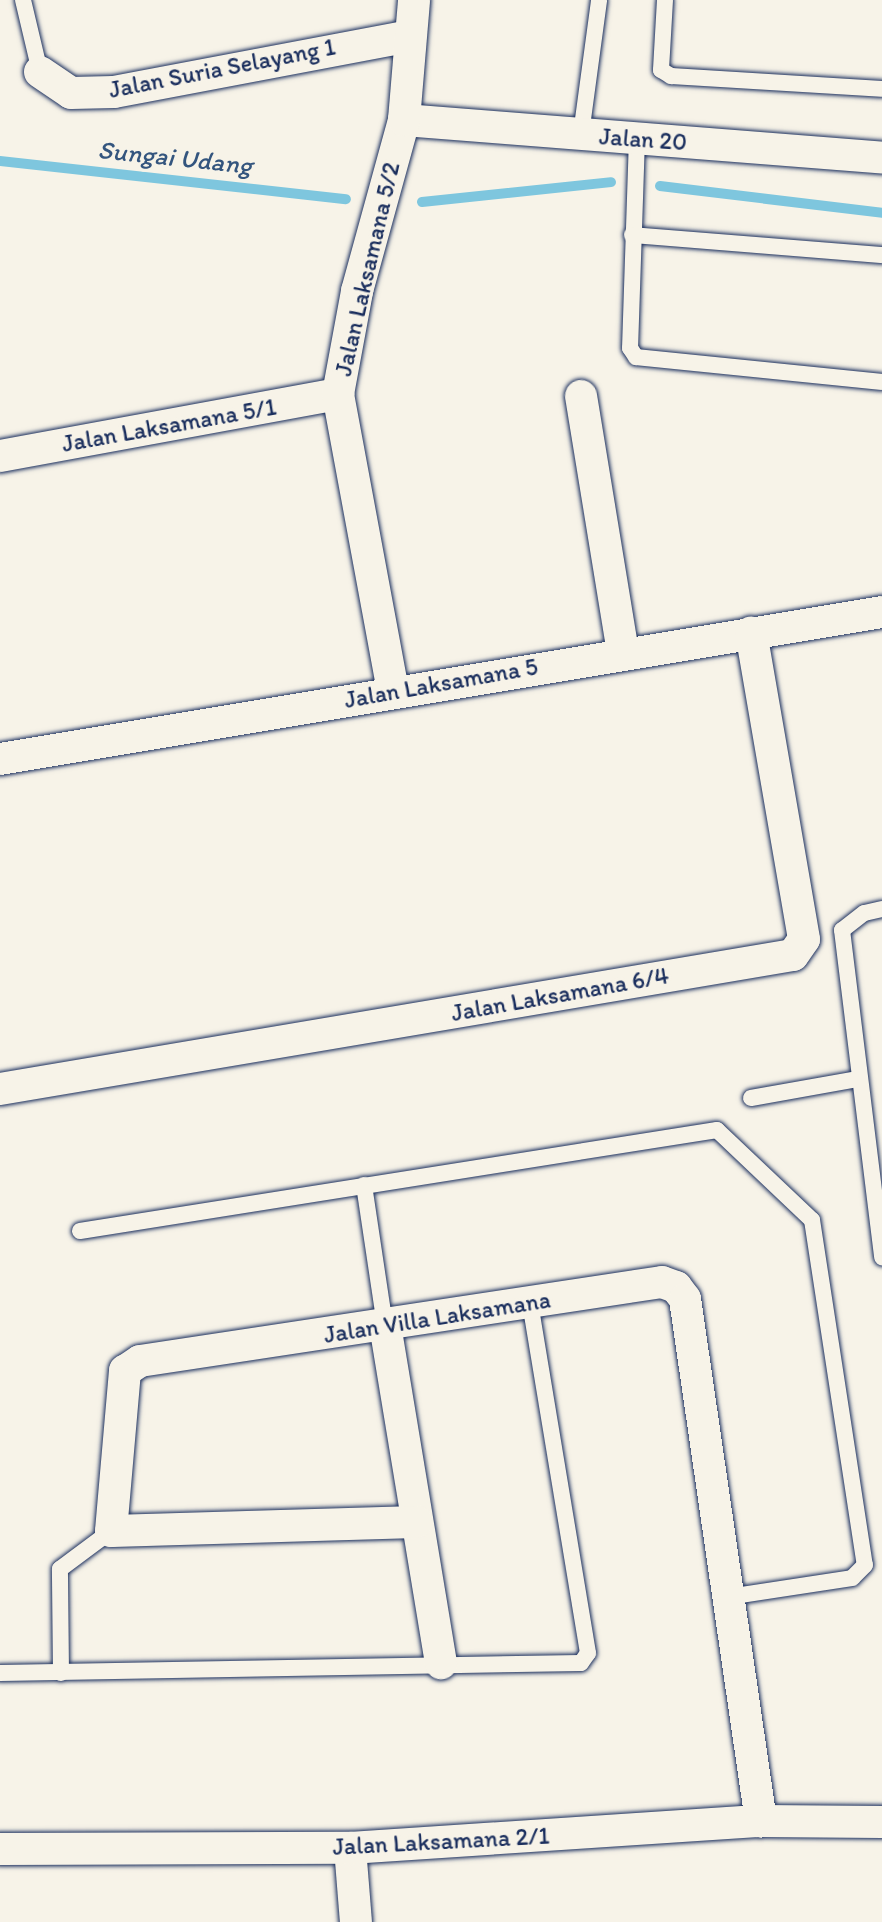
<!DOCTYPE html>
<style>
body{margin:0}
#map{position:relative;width:882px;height:1922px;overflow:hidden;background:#f7f3e8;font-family:Itim,sans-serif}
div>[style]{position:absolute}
.stream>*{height:10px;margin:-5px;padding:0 5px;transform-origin:5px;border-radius:5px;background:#7ec6de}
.roads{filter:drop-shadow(0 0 2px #1b2f5e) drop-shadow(0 0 2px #1b2f5e)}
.service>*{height:16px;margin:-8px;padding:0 8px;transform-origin:8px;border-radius:8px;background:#f7f3e8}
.minor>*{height:32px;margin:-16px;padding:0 16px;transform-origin:16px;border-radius:16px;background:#f7f3e8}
span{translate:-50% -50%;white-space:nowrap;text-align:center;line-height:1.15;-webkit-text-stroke:6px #f7f3e8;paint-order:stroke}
.street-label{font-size:24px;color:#1b2f5e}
.water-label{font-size:26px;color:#34557e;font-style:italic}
</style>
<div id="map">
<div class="stream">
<i style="left:0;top:161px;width:348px;rotate:6.3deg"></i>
<i style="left:660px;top:186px;width:224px;rotate:6.9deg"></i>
<i style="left:422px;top:202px;width:190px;rotate:-6deg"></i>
</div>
<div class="roads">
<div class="service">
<i style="left:23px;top:0;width:74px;rotate:76.7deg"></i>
<i style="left:665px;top:0;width:70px;rotate:93.3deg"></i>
<i style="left:661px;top:70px;width:12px;rotate:31deg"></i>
<i style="left:671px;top:76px;width:211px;rotate:3.5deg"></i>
<i style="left:581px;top:134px;width:135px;rotate:-82.3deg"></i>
<i style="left:637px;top:138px;width:210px;rotate:91.9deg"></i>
<i style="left:630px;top:348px;width:11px;rotate:56deg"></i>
<i style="left:636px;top:357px;width:247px;rotate:5.8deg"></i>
<i style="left:632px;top:235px;width:251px;rotate:4.6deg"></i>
<i style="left:882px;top:909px;width:18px;rotate:167deg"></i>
<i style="left:864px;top:913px;width:28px;rotate:142deg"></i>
<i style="left:842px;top:930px;width:330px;rotate:83deg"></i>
<i style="left:751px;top:1098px;width:109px;rotate:-10.1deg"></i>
<i style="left:364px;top:1185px;width:142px;rotate:81.5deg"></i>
<i style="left:80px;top:1231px;width:645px;rotate:-9.01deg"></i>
<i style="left:717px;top:1130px;width:131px;rotate:43.5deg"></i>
<i style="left:812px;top:1220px;width:349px;rotate:81.3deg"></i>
<i style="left:865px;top:1565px;width:18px;rotate:135deg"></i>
<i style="left:852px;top:1578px;width:125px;rotate:171.3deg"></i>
<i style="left:0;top:1673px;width:581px;rotate:-0.99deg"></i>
<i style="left:581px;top:1663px;width:12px;rotate:-55deg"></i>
<i style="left:588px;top:1653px;width:355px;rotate:-99.4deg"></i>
<i style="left:61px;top:1673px;width:104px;rotate:-90.6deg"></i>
<i style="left:60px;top:1569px;width:64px;rotate:-36.7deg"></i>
</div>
<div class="minor">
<i style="left:40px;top:72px;width:37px;rotate:34deg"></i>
<i style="left:71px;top:93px;width:43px;rotate:-1.3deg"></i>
<i style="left:114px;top:92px;width:300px;rotate:-10.7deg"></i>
<i style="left:404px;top:120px;width:480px;rotate:4.5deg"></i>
<i style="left:581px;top:396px;width:259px;rotate:80.7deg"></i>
<i style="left:0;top:456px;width:344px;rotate:-10.4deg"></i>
<i style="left:393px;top:691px;width:302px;rotate:-100.5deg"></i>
<i style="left:338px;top:394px;width:105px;rotate:-79.5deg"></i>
<i style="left:357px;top:291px;width:177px;rotate:-74.6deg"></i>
<i style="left:404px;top:120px;width:120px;rotate:-85.2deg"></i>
<i style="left:0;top:759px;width:894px;rotate:-9.46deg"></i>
<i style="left:0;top:1089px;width:804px;rotate:-9.59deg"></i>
<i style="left:793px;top:955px;width:19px;rotate:-55deg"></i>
<i style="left:804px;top:939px;width:311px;rotate:-99.8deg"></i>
<i style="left:385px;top:1325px;width:343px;rotate:80.6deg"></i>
<i style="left:417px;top:1522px;width:306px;rotate:178.3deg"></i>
<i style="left:111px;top:1531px;width:161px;rotate:-85deg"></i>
<i style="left:125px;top:1371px;width:18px;rotate:-34deg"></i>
<i style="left:140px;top:1361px;width:528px;rotate:-8.61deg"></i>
<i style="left:662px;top:1282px;width:15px;rotate:20deg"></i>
<i style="left:676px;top:1287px;width:15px;rotate:53deg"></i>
<i style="left:685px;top:1299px;width:528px;rotate:81.72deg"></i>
<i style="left:350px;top:1848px;width:74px;rotate:85.4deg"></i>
<i style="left:0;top:1849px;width:350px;rotate:-0.2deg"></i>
<i style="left:350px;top:1848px;width:412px;rotate:-3.8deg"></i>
<i style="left:761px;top:1821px;width:121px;rotate:0.5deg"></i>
</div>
</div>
<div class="street-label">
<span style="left:222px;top:68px;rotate:-11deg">Jalan Suria Selayang 1</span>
<span style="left:643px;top:139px;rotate:4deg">Jalan 20</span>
<span style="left:367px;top:269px;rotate:-77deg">Jalan Laksamana 5/2</span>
<span style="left:169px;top:425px;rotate:-10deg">Jalan Laksamana 5/1</span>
<span style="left:441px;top:683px;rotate:-10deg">Jalan Laksamana 5</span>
<span style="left:560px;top:994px;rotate:-10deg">Jalan Laksamana 6/4</span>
<span style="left:437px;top:1317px;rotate:-9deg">Jalan Villa Laksamana</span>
<span style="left:441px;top:1841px;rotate:-3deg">Jalan Laksamana 2/1</span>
</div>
<div class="water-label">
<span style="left:175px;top:158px;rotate:6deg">Sungai Udang</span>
</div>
</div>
